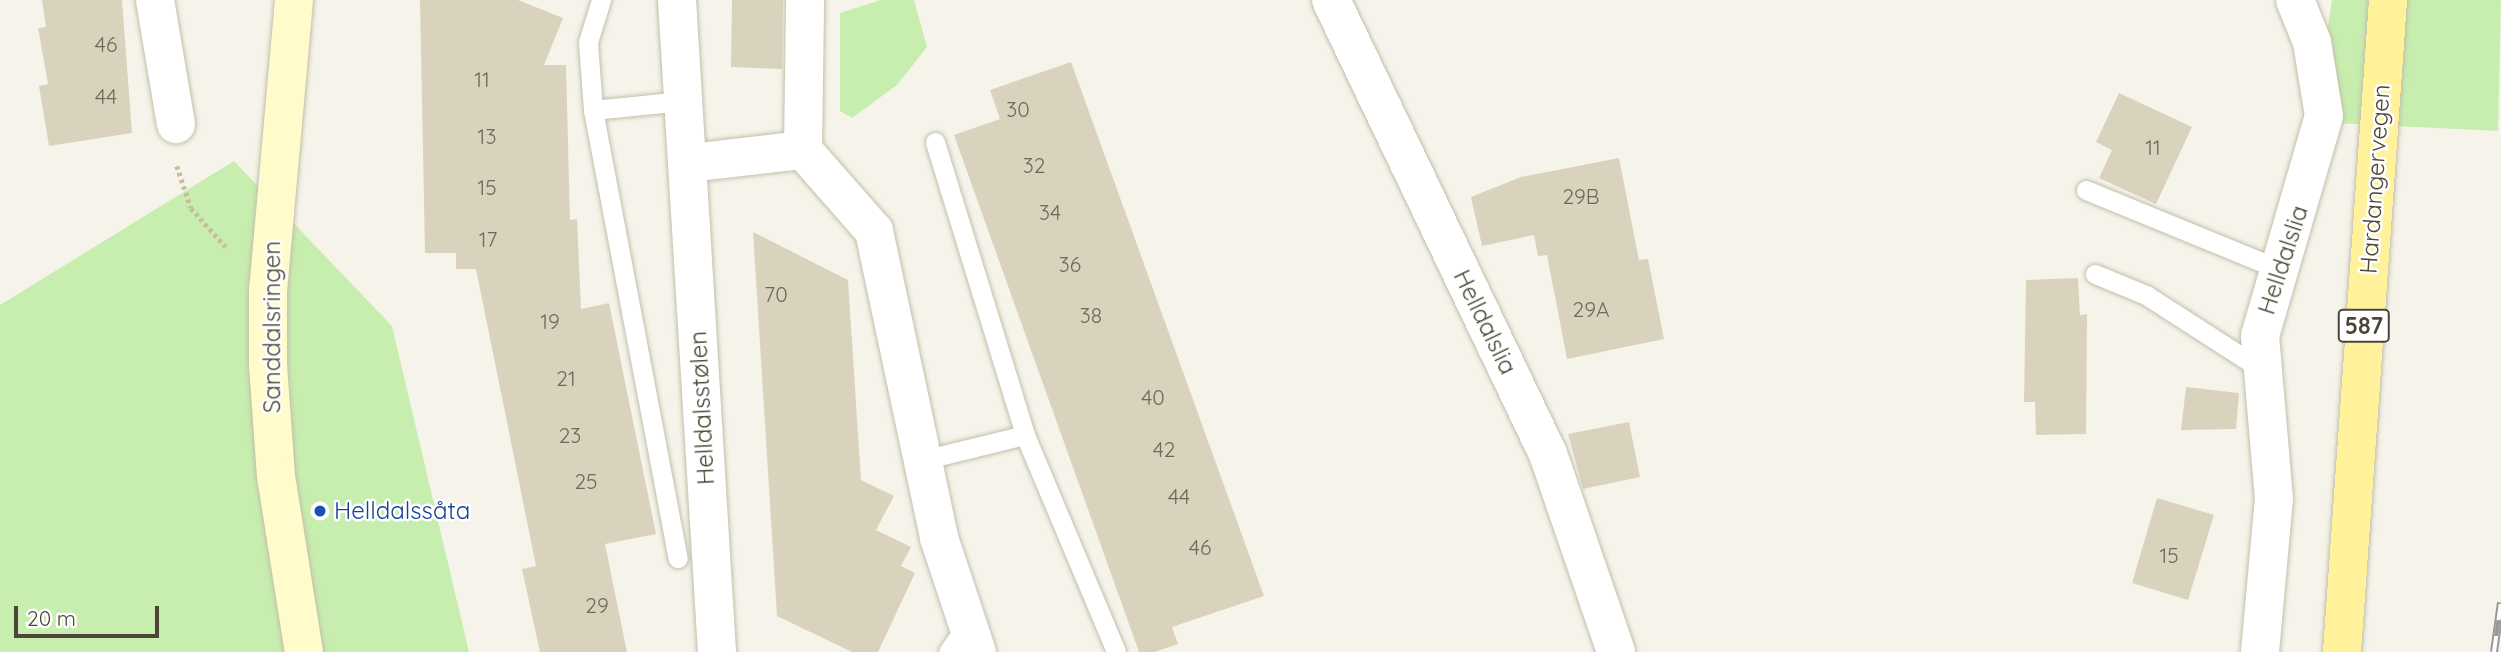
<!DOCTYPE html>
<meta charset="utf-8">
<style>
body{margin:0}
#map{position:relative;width:2501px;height:652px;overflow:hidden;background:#f6f4ea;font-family:Quicksand,sans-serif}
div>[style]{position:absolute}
.green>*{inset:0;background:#c7eeaf}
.building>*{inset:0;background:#d9d3be}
.path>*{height:4.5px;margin-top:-2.25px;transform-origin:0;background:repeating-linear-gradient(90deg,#c6be9b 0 3.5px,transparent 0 7px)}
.roads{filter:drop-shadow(0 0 2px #c3bfab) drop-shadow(0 0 2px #c3bfab)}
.lane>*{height:19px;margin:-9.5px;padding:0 9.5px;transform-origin:9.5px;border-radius:9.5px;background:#fff}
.street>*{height:38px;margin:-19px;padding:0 19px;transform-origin:19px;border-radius:19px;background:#fff}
.secondary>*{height:38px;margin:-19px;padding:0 19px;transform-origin:19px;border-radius:19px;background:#fffbcb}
.primary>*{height:38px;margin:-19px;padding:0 19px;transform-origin:19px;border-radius:19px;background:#fff29a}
.rail>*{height:8px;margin-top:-4px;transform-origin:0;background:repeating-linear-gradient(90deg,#fff 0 16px,#999 0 32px);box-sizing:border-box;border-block:2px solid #999}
.dots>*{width:19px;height:19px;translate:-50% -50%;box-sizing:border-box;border:4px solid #fff;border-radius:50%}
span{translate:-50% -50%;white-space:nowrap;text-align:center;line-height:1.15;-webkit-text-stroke:5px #fff;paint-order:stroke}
.number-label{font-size:21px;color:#6e6959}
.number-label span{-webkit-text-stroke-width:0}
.shield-label span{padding:2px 5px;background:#fff;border:2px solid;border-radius:5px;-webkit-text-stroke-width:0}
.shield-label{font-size:23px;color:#4b4637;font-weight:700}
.street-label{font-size:24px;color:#4b4637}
.transit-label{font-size:24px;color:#164399}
.left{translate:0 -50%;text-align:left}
.scale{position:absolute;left:14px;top:606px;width:145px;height:32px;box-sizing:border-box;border:4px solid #4b4637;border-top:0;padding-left:9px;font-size:21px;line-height:24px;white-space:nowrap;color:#4b4637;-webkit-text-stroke:5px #fff;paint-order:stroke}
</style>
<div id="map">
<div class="green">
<i style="clip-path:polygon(881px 0,914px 0,927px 47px,897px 85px,852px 118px,840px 111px,840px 13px)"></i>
<i style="clip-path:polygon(2332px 0,2501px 0,2498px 131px,2313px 122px)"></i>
<i style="clip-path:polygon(234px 161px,392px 326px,469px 652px,0 652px,0 305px)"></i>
</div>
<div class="building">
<i style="clip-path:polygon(42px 0,122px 0,132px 133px,49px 146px,39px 86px,48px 84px,38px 28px,46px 27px)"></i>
<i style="clip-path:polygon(420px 0,518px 0,563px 18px,544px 65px,566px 65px,570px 220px,577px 219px,581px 309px,609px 303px,656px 534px,605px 544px,627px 652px,540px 652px,522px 569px,536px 566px,476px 269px,456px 269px,456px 253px,425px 253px)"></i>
<i style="clip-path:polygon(732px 0,783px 0,782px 69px,731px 67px)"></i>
<i style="clip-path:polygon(1071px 62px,1264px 596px,1172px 627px,1178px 644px,1155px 652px,1139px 652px,954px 135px,1000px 119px,990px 90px)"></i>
<i style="clip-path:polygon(2119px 93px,2192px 127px,2156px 204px,2099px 178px,2112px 150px,2096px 142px)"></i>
<i style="clip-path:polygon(1619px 158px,1639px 260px,1648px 259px,1664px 339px,1567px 359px,1547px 255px,1538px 256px,1534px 235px,1482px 246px,1471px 197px,1521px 177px)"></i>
<i style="clip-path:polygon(753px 232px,848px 280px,861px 480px,894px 496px,876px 530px,911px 547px,901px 566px,915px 573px,878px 652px,852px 652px,777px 616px)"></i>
<i style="clip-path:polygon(2078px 278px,2080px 315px,2087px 314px,2086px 434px,2036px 435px,2035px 402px,2024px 402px,2026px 280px)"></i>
<i style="clip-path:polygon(2186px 387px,2239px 393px,2236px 429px,2181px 430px)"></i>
<i style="clip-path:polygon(1629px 422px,1640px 477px,1583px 489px,1568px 434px)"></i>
<i style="clip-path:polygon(2157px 498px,2214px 515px,2188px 600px,2132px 583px)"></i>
</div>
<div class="path">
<i style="left:177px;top:166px;width:44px;rotate:71.6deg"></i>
<i style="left:191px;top:208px;width:52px;rotate:48.1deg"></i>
</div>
<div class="roads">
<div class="lane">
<i style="left:601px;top:0;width:44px;rotate:107.2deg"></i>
<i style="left:588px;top:42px;width:68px;rotate:85.8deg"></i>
<i style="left:593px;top:110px;width:90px;rotate:-5.7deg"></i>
<i style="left:593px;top:110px;width:456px;rotate:79.3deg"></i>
<i style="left:935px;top:142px;width:307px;rotate:72.9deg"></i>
<i style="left:1025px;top:435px;width:235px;rotate:67.2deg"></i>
<i style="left:2086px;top:190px;width:205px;rotate:22.3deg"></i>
<i style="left:2095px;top:274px;width:55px;rotate:22.4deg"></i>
<i style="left:2146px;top:295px;width:140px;rotate:32.8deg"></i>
<i style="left:927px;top:459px;width:101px;rotate:-13.8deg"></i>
<i style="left:948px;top:652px;width:28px;rotate:-55deg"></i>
</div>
<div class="street">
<i style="left:155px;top:0;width:126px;rotate:80.4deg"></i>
<i style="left:677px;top:0;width:653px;rotate:86.49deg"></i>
<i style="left:1331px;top:0;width:503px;rotate:64.45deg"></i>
<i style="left:1548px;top:454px;width:209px;rotate:71deg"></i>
<i style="left:803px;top:150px;width:150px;rotate:-89.2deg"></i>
<i style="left:690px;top:163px;width:114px;rotate:-6.6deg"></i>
<i style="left:803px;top:150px;width:108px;rotate:48.8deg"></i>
<i style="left:874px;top:231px;width:314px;rotate:78deg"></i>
<i style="left:939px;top:538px;width:120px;rotate:71.6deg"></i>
<i style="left:2260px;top:652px;width:154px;rotate:-84.8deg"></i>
<i style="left:2274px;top:499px;width:164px;rotate:-94.9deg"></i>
<i style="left:2260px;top:336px;width:229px;rotate:-73.8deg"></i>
<i style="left:2324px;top:116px;width:75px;rotate:-99.2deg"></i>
<i style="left:2312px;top:42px;width:45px;rotate:-112deg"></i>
</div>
<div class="secondary">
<i style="left:294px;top:0;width:290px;rotate:95.1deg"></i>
<i style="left:268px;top:289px;width:76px;rotate:90deg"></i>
<i style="left:268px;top:365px;width:111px;rotate:85.9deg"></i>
<i style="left:276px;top:476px;width:178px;rotate:81deg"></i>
</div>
<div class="primary">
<i style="left:2342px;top:652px;width:654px;rotate:-85.96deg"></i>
</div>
</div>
<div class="rail">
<i style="left:2494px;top:652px;width:50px;rotate:-82deg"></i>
</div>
<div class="dots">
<i style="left:320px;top:511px;background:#1a4fb4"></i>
</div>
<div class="number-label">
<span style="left:106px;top:44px">46</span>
<span style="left:482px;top:79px">11</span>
<span style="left:106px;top:96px">44</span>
<span style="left:1018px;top:109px">30</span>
<span style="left:487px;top:136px">13</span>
<span style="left:2153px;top:147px">11</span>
<span style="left:1034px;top:165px">32</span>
<span style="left:487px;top:187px">15</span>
<span style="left:1581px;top:196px">29B</span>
<span style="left:1050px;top:212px">34</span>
<span style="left:488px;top:239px">17</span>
<span style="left:1070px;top:264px">36</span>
<span style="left:776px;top:294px">70</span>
<span style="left:1591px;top:309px">29A</span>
<span style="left:1091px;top:315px">38</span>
<span style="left:550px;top:321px">19</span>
<span style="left:566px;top:378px">21</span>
<span style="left:1153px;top:397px">40</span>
<span style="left:570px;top:435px">23</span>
<span style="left:1164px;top:449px">42</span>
<span style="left:586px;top:481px">25</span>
<span style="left:1179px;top:496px">44</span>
<span style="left:1200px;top:547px">46</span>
<span style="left:2169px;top:555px">15</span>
<span style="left:597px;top:605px">29</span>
</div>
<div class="shield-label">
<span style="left:2364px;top:326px">587</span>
</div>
<div class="street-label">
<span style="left:2375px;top:179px;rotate:-86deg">Hardangervegen</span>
<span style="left:2283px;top:260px;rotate:-72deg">Helldalslia</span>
<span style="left:1485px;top:322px;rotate:64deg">Helldalslia</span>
<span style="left:272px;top:327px;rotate:-90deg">Sanddalsringen</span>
<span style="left:702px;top:408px;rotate:-93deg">Helldalsstølen</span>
</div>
<div class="transit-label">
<span class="left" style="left:334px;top:511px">Helldalssåta</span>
</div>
<div class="scale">20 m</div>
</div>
